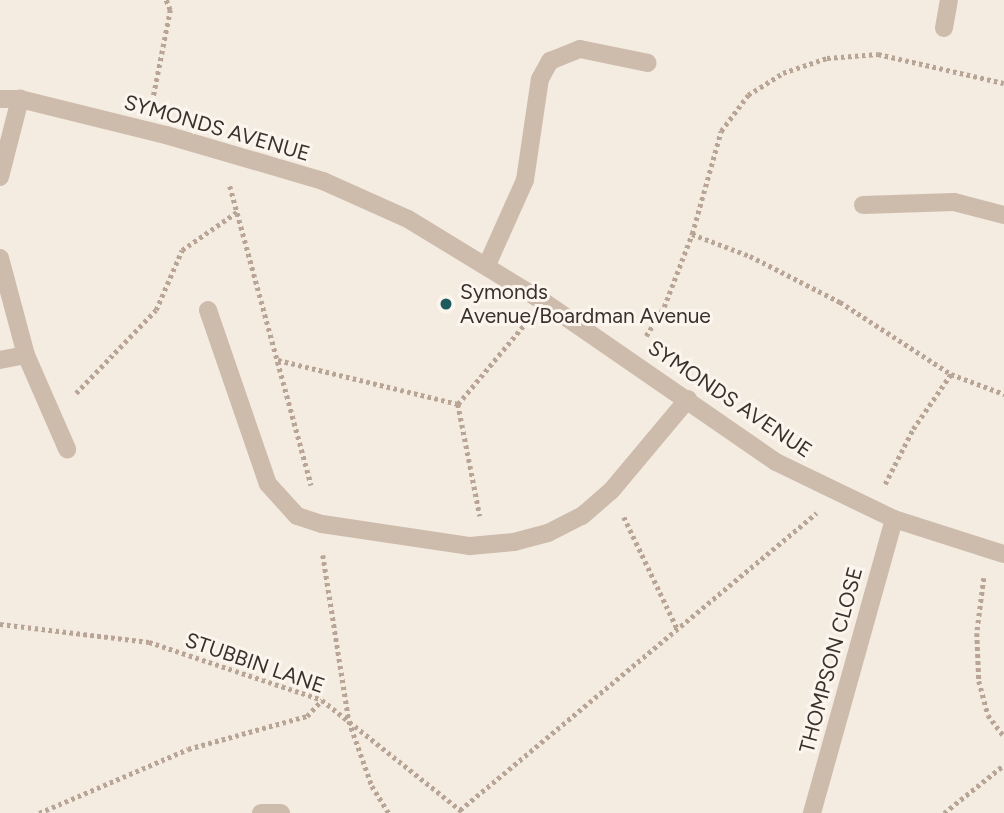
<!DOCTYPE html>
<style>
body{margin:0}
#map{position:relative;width:1004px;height:813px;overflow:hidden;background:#f4ebe1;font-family:Figtree,sans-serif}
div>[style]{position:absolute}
.path>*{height:4.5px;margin-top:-2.25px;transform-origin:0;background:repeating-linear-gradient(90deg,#b9a596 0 3.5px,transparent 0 7px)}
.minor>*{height:18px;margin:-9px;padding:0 9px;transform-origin:9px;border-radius:9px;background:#cdbbac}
.dots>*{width:19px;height:19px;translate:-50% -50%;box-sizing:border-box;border:4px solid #fbf5ee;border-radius:50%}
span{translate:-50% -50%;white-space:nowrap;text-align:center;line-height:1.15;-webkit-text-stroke:6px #fbf5ee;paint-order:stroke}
.street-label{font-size:21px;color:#3b302b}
.poi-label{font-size:21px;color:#3b302b}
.left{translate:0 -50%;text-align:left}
</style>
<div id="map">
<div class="path">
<i style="left:152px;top:102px;width:94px;rotate:-78.9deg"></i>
<i style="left:170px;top:10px;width:11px;rotate:-112deg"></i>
<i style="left:230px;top:186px;width:310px;rotate:74.8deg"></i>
<i style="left:692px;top:234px;width:62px;rotate:20.8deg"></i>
<i style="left:750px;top:256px;width:101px;rotate:27.1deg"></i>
<i style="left:840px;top:302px;width:132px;rotate:33deg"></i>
<i style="left:951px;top:374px;width:57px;rotate:20.7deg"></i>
<i style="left:646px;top:336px;width:34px;rotate:-58deg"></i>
<i style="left:664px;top:307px;width:78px;rotate:-69deg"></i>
<i style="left:692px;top:234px;width:107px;rotate:-74.3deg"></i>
<i style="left:721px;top:131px;width:45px;rotate:-53.1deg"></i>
<i style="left:748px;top:95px;width:41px;rotate:-32.2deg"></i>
<i style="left:783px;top:73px;width:46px;rotate:-18.8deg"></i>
<i style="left:827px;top:58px;width:51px;rotate:-4.5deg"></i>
<i style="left:878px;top:54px;width:129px;rotate:13deg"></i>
<i style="left:278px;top:360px;width:185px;rotate:13.7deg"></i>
<i style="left:76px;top:393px;width:115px;rotate:-46.1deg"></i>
<i style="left:156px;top:310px;width:65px;rotate:-66.6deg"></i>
<i style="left:182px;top:250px;width:67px;rotate:-34.6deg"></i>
<i style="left:458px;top:404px;width:114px;rotate:78.9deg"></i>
<i style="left:458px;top:404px;width:104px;rotate:-50.1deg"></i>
<i style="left:885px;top:484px;width:62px;rotate:-63deg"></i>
<i style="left:913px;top:429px;width:67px;rotate:-55.4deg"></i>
<i style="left:624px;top:517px;width:125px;rotate:64.5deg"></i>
<i style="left:323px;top:555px;width:168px;rotate:81.1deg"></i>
<i style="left:349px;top:721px;width:69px;rotate:70.5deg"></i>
<i style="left:372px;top:786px;width:32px;rotate:58deg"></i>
<i style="left:984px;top:578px;width:55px;rotate:97.3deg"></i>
<i style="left:977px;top:633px;width:48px;rotate:87.6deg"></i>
<i style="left:979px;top:681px;width:35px;rotate:75deg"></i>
<i style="left:988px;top:715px;width:26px;rotate:53deg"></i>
<i style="left:0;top:624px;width:150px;rotate:6.9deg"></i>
<i style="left:149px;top:642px;width:182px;rotate:18.5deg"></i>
<i style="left:322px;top:700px;width:181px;rotate:38.5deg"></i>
<i style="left:460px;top:810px;width:464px;rotate:-39.8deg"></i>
<i style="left:39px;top:813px;width:162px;rotate:-23.2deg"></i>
<i style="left:188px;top:749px;width:123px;rotate:-15.5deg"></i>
<i style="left:307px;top:716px;width:22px;rotate:-47deg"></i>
<i style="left:944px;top:813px;width:77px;rotate:-38.7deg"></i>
</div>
<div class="minor">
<i style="left:944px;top:28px;width:28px;rotate:-80deg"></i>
<i style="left:0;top:99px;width:20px"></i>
<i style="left:20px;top:99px;width:150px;rotate:13.9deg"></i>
<i style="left:166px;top:135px;width:164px;rotate:16.3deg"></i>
<i style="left:323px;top:181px;width:93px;rotate:24.1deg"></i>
<i style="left:408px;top:219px;width:159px;rotate:31.4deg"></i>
<i style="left:544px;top:302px;width:282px;rotate:34.6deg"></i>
<i style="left:776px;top:462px;width:131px;rotate:25.8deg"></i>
<i style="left:894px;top:519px;width:115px;rotate:17.7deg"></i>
<i style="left:0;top:177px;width:81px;rotate:-75.6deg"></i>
<i style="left:863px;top:205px;width:91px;rotate:-1.9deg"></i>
<i style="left:954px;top:202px;width:52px;rotate:14.6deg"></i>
<i style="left:0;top:258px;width:100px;rotate:75deg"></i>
<i style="left:26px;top:355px;width:103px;rotate:66.4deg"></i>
<i style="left:487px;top:265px;width:93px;rotate:-65.9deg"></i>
<i style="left:525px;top:180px;width:102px;rotate:-81.6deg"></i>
<i style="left:540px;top:79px;width:21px;rotate:-61deg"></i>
<i style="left:550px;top:61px;width:32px;rotate:-22deg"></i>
<i style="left:580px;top:49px;width:69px;rotate:11.6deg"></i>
<i style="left:208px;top:310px;width:184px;rotate:71deg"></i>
<i style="left:268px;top:484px;width:43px;rotate:47.8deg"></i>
<i style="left:297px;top:516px;width:26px;rotate:18deg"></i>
<i style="left:322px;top:524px;width:150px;rotate:8.5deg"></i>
<i style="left:470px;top:546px;width:44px;rotate:-5.2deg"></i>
<i style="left:514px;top:542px;width:35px;rotate:-15deg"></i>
<i style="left:548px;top:533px;width:38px;rotate:-27deg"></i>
<i style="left:582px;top:516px;width:38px;rotate:-41deg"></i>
<i style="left:611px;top:491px;width:120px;rotate:-50.1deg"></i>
<i style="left:0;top:360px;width:26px;rotate:-11deg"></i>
<i style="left:261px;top:813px;width:20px"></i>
<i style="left:812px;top:813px;width:305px;rotate:-74.4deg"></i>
</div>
<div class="dots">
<i style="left:446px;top:304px;background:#1f5a5e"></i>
</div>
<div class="street-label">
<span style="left:217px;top:128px;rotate:16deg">SYMONDS AVENUE</span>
<span style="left:730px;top:399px;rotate:34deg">SYMONDS AVENUE</span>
<span style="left:831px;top:660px;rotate:-75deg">THOMPSON CLOSE</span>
<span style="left:255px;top:663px;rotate:19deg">STUBBIN LANE</span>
</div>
<div class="poi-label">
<span class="left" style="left:460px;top:304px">Symonds<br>Avenue/Boardman Avenue</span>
</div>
</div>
